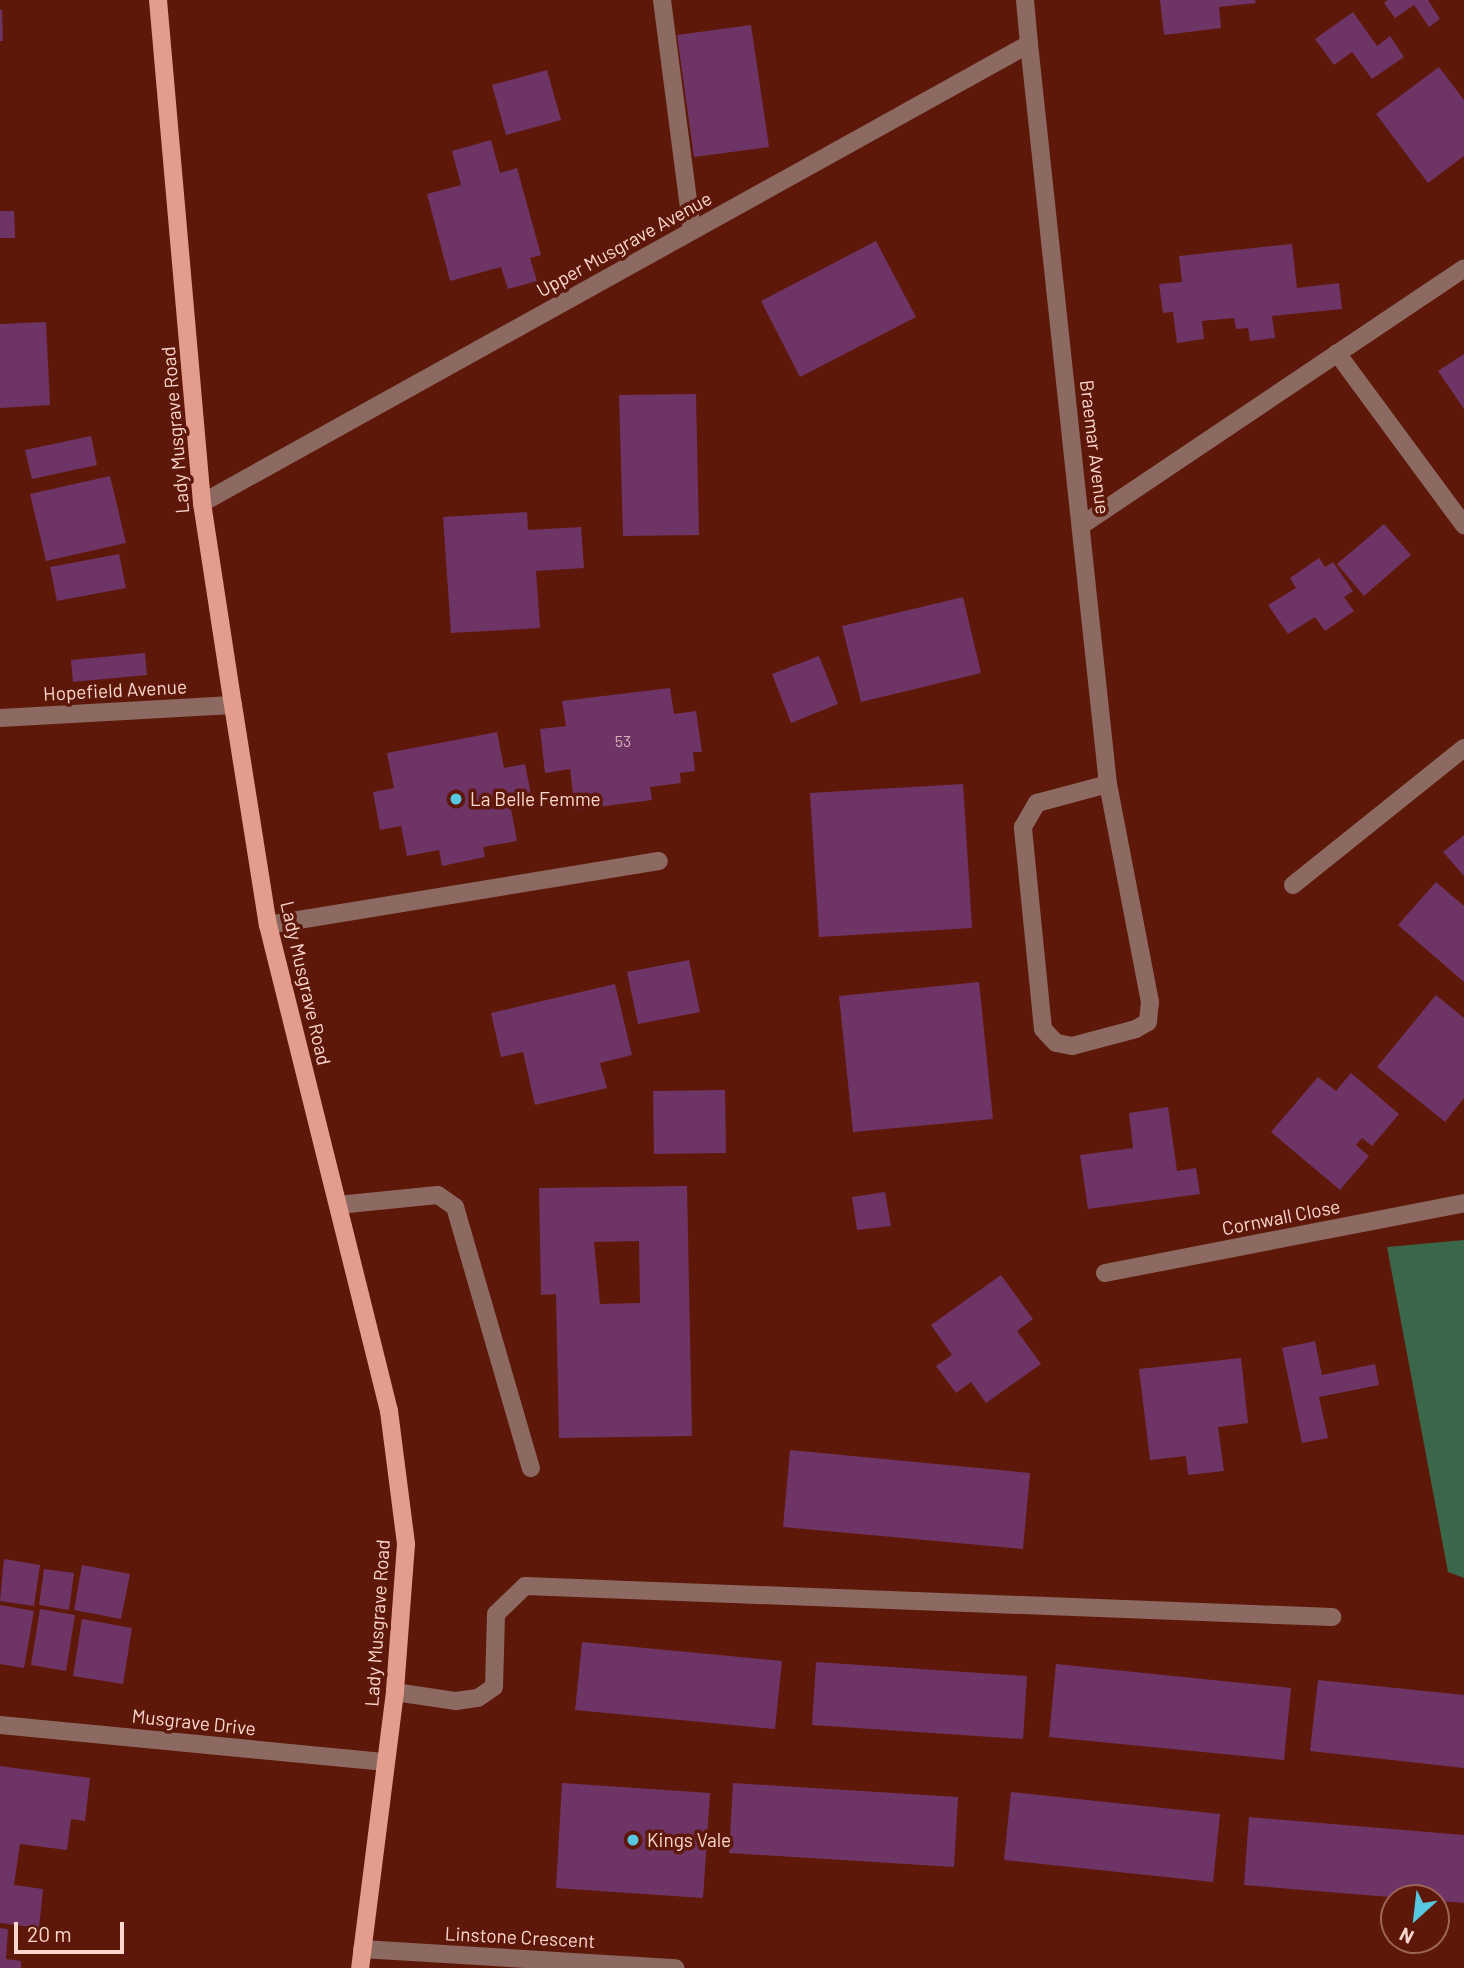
<!DOCTYPE html>
<style>
body{margin:0}
#map{position:relative;width:1464px;height:1968px;overflow:hidden;background:#5e1809;font-family:Barlow,sans-serif}
div>[style]{position:absolute}
.green>*{inset:0;background:#3a6749}
.building>*{inset:0;background:#6e3465}
.minor>*{height:18px;margin:-9px;padding:0 9px;transform-origin:9px;border-radius:9px;background:#8c6a62}
.major>*{height:18px;margin:-9px;padding:0 9px;transform-origin:9px;border-radius:9px;background:#e49d8d}
.dots>*{width:19px;height:19px;translate:-50% -50%;box-sizing:border-box;border:4px solid #5e1809;border-radius:50%}
span{translate:-50% -50%;white-space:nowrap;text-align:center;line-height:1.15;-webkit-text-stroke:7px #5e1809;paint-order:stroke}
.number-label{font-size:16px;color:#d8aeb4}
.number-label span{-webkit-text-stroke-width:0}
.street-label{font-size:19px;color:#fbd7cf}
.poi-label{font-size:19px;color:#fbd7cf}
.left{translate:0 -50%;text-align:left}
.north{position:absolute;left:1380px;top:1884px;width:70px;height:70px;box-sizing:border-box;background:#5e1809;border:2px solid #9d6458;border-radius:50%;rotate:207deg;font-size:19px;font-weight:700;line-height:28px;text-align:center;color:#fbd7cf}
.north::after{content:'';display:block;margin:auto;width:24px;height:32px;background:#56c9e1;clip-path:polygon(50% 0,100% 100%,50% 72%,0 100%)}
.scale{position:absolute;left:14px;top:1922px;width:110px;height:32px;box-sizing:border-box;border:4px solid #fbd7cf;border-top:0;padding-left:9px;font-size:21px;line-height:24px;white-space:nowrap;color:#fbd7cf;-webkit-text-stroke:5px #5e1809;paint-order:stroke}
</style>
<div id="map">
<div class="green">
<i style="clip-path:polygon(1464px 1240px,1464px 1578px,1448px 1572px,1387px 1247px)"></i>
</div>
<div class="building">
<i style="clip-path:polygon(1160px 0,1255px 0,1256px 3px,1219px 7px,1221px 28px,1164px 35px)"></i>
<i style="clip-path:polygon(1388px 0,1428px 0,1440px 19px,1429px 27px,1414px 5px,1395px 18px,1384px 3px)"></i>
<i style="clip-path:polygon(0 10px,2px 10px,3px 41px,0 41px)"></i>
<i style="clip-path:polygon(1353px 12px,1377px 46px,1390px 36px,1404px 57px,1372px 79px,1352px 52px,1334px 65px,1315px 39px)"></i>
<i style="clip-path:polygon(751px 25px,769px 147px,694px 157px,677px 35px)"></i>
<i style="clip-path:polygon(1439px 67px,1464px 100px,1464px 156px,1428px 183px,1376px 114px)"></i>
<i style="clip-path:polygon(547px 70px,561px 120px,506px 135px,492px 85px)"></i>
<i style="clip-path:polygon(491px 140px,500px 173px,517px 168px,541px 255px,530px 258px,537px 281px,508px 289px,501px 267px,450px 281px,427px 194px,461px 185px,452px 151px)"></i>
<i style="clip-path:polygon(0 211px,14px 211px,15px 238px,0 238px)"></i>
<i style="clip-path:polygon(876px 241px,916px 317px,800px 377px,761px 301px)"></i>
<i style="clip-path:polygon(1292px 244px,1297px 288px,1339px 283px,1342px 309px,1272px 316px,1275px 338px,1250px 341px,1248px 328px,1236px 329px,1234px 318px,1202px 321px,1204px 339px,1177px 343px,1173px 312px,1163px 313px,1159px 284px,1182px 282px,1179px 256px)"></i>
<i style="clip-path:polygon(46px 322px,50px 405px,0 408px,0 324px)"></i>
<i style="clip-path:polygon(1464px 354px,1464px 409px,1438px 371px)"></i>
<i style="clip-path:polygon(696px 394px,699px 535px,623px 536px,619px 395px)"></i>
<i style="clip-path:polygon(91px 436px,97px 465px,32px 479px,25px 450px)"></i>
<i style="clip-path:polygon(110px 476px,126px 543px,46px 561px,30px 494px)"></i>
<i style="clip-path:polygon(527px 512px,528px 530px,581px 527px,584px 568px,536px 571px,540px 628px,451px 633px,443px 517px)"></i>
<i style="clip-path:polygon(1384px 524px,1411px 555px,1364px 596px,1337px 564px)"></i>
<i style="clip-path:polygon(119px 554px,126px 588px,57px 601px,50px 567px)"></i>
<i style="clip-path:polygon(1319px 558px,1325px 567px,1333px 562px,1353px 591px,1344px 597px,1354px 611px,1325px 631px,1315px 617px,1288px 634px,1268px 605px,1296px 588px,1290px 578px)"></i>
<i style="clip-path:polygon(963px 597px,981px 673px,861px 702px,842px 626px)"></i>
<i style="clip-path:polygon(145px 653px,147px 675px,73px 682px,71px 660px)"></i>
<i style="clip-path:polygon(819px 656px,838px 704px,791px 723px,772px 674px)"></i>
<i style="clip-path:polygon(670px 688px,674px 714px,696px 711px,702px 752px,693px 752px,695px 771px,680px 773px,681px 783px,650px 787px,652px 800px,575px 810px,570px 769px,545px 773px,540px 729px,566px 726px,562px 701px)"></i>
<i style="clip-path:polygon(497px 732px,504px 768px,525px 764px,533px 805px,511px 809px,517px 841px,483px 847px,485px 857px,442px 866px,439px 850px,407px 856px,401px 826px,380px 830px,373px 792px,394px 788px,387px 753px)"></i>
<i style="clip-path:polygon(963px 784px,972px 928px,819px 937px,810px 793px)"></i>
<i style="clip-path:polygon(1464px 835px,1464px 876px,1443px 852px)"></i>
<i style="clip-path:polygon(1436px 882px,1464px 906px,1464px 982px,1398px 925px)"></i>
<i style="clip-path:polygon(689px 960px,700px 1012px,638px 1024px,627px 972px)"></i>
<i style="clip-path:polygon(979px 982px,993px 1119px,853px 1132px,839px 996px)"></i>
<i style="clip-path:polygon(615px 984px,632px 1055px,600px 1063px,607px 1088px,535px 1105px,523px 1052px,501px 1057px,491px 1013px)"></i>
<i style="clip-path:polygon(1436px 995px,1464px 1018px,1464px 1098px,1445px 1122px,1377px 1067px)"></i>
<i style="clip-path:polygon(1351px 1073px,1399px 1114px,1372px 1146px,1362px 1138px,1356px 1145px,1369px 1156px,1340px 1190px,1271px 1132px,1318px 1077px,1336px 1091px)"></i>
<i style="clip-path:polygon(725px 1090px,726px 1153px,654px 1154px,653px 1091px)"></i>
<i style="clip-path:polygon(1168px 1107px,1177px 1171px,1196px 1168px,1200px 1194px,1088px 1209px,1080px 1155px,1133px 1148px,1129px 1113px)"></i>
<i style="clip-path:polygon(evenodd,687px 1186px,692px 1436px,559px 1438px,556px 1294px,541px 1295px,539px 1188px,687px 1186px,639px 1241px,640px 1303px,600px 1304px,594px 1242px,639px 1241px)"></i>
<i style="clip-path:polygon(885px 1192px,891px 1226px,857px 1230px,852px 1197px)"></i>
<i style="clip-path:polygon(1001px 1275px,1033px 1319px,1017px 1331px,1041px 1364px,986px 1403px,971px 1382px,956px 1393px,936px 1366px,952px 1355px,931px 1325px)"></i>
<i style="clip-path:polygon(1315px 1341px,1322px 1375px,1375px 1364px,1379px 1385px,1319px 1397px,1328px 1438px,1302px 1443px,1282px 1348px)"></i>
<i style="clip-path:polygon(1241px 1358px,1248px 1423px,1218px 1427px,1224px 1471px,1188px 1475px,1186px 1456px,1150px 1460px,1139px 1369px)"></i>
<i style="clip-path:polygon(790px 1450px,1030px 1473px,1023px 1549px,783px 1527px)"></i>
<i style="clip-path:polygon(4px 1559px,40px 1565px,34px 1606px,0 1601px)"></i>
<i style="clip-path:polygon(82px 1565px,130px 1574px,121px 1619px,74px 1610px)"></i>
<i style="clip-path:polygon(44px 1569px,74px 1573px,69px 1610px,39px 1605px)"></i>
<i style="clip-path:polygon(0 1605px,34px 1611px,24px 1668px,0 1664px)"></i>
<i style="clip-path:polygon(40px 1609px,75px 1615px,66px 1671px,31px 1665px)"></i>
<i style="clip-path:polygon(82px 1619px,132px 1628px,123px 1684px,73px 1676px)"></i>
<i style="clip-path:polygon(582px 1642px,782px 1661px,775px 1729px,575px 1710px)"></i>
<i style="clip-path:polygon(816px 1662px,1027px 1676px,1023px 1739px,812px 1725px)"></i>
<i style="clip-path:polygon(1056px 1664px,1291px 1688px,1284px 1760px,1049px 1737px)"></i>
<i style="clip-path:polygon(1318px 1680px,1464px 1695px,1464px 1768px,1310px 1751px)"></i>
<i style="clip-path:polygon(0 1766px,90px 1778px,85px 1821px,71px 1819px,67px 1850px,20px 1844px,14px 1885px,43px 1889px,39px 1928px,0 1923px)"></i>
<i style="clip-path:polygon(562px 1783px,710px 1793px,703px 1898px,556px 1888px)"></i>
<i style="clip-path:polygon(733px 1783px,958px 1797px,954px 1867px,729px 1853px)"></i>
<i style="clip-path:polygon(1011px 1792px,1220px 1814px,1213px 1882px,1004px 1860px)"></i>
<i style="clip-path:polygon(1249px 1817px,1464px 1835px,1464px 1903px,1244px 1885px)"></i>
<i style="clip-path:polygon(0 1928px,8px 1929px,6px 1959px,21px 1961px,21px 1968px,0 1968px)"></i>
</div>
<div class="minor">
<i style="left:662px;top:0;width:232px;rotate:82.6deg"></i>
<i style="left:1029px;top:44px;width:744px;rotate:83.91deg"></i>
<i style="left:1108px;top:784px;width:222px;rotate:79.1deg"></i>
<i style="left:1150px;top:1002px;width:20px;rotate:96deg"></i>
<i style="left:1148px;top:1022px;width:14px;rotate:150deg"></i>
<i style="left:1136px;top:1029px;width:66px;rotate:165.1deg"></i>
<i style="left:1072px;top:1046px;width:16px;rotate:-169deg"></i>
<i style="left:1056px;top:1043px;width:19px;rotate:-133deg"></i>
<i style="left:1043px;top:1029px;width:203px;rotate:-95.7deg"></i>
<i style="left:1023px;top:827px;width:28px;rotate:-60deg"></i>
<i style="left:1037px;top:803px;width:73px;rotate:-15deg"></i>
<i style="left:1337px;top:353px;width:214px;rotate:53.6deg"></i>
<i style="left:202px;top:503px;width:946px;rotate:-29.03deg"></i>
<i style="left:1029px;top:44px;width:44px;rotate:-95.2deg"></i>
<i style="left:1082px;top:525px;width:460px;rotate:-33.9deg"></i>
<i style="left:0;top:718px;width:233px;rotate:-3.2deg"></i>
<i style="left:1293px;top:885px;width:219px;rotate:-38.7deg"></i>
<i style="left:268px;top:925px;width:396px;rotate:-9.3deg"></i>
<i style="left:338px;top:1205px;width:100px;rotate:-5.7deg"></i>
<i style="left:438px;top:1195px;width:21px;rotate:35deg"></i>
<i style="left:455px;top:1207px;width:272px;rotate:73.8deg"></i>
<i style="left:1105px;top:1273px;width:366px;rotate:-11deg"></i>
<i style="left:395px;top:1692px;width:62px;rotate:8.4deg"></i>
<i style="left:456px;top:1701px;width:22px;rotate:-8deg"></i>
<i style="left:478px;top:1698px;width:19px;rotate:-35deg"></i>
<i style="left:494px;top:1687px;width:73px;rotate:-88.4deg"></i>
<i style="left:496px;top:1614px;width:40px;rotate:-44deg"></i>
<i style="left:525px;top:1586px;width:808px;rotate:2.2deg"></i>
<i style="left:0;top:1725px;width:385px;rotate:5.5deg"></i>
<i style="left:362px;top:1949px;width:314px;rotate:3.5deg"></i>
</div>
<div class="major">
<i style="left:158px;top:0;width:505px;rotate:85deg"></i>
<i style="left:202px;top:503px;width:204px;rotate:81.3deg"></i>
<i style="left:233px;top:705px;width:223px;rotate:81deg"></i>
<i style="left:268px;top:925px;width:501px;rotate:76.02deg"></i>
<i style="left:389px;top:1411px;width:134px;rotate:82.7deg"></i>
<i style="left:406px;top:1544px;width:148px;rotate:94.3deg"></i>
<i style="left:395px;top:1692px;width:278px;rotate:97.2deg"></i>
</div>
<div class="dots">
<i style="left:456px;top:799px;background:#56c9e1"></i>
<i style="left:633px;top:1840px;background:#56c9e1"></i>
</div>
<div class="number-label">
<span style="left:623px;top:741px">53</span>
</div>
<div class="street-label">
<span style="left:624px;top:244px;rotate:-29deg">Upper Musgrave Avenue</span>
<span style="left:175px;top:430px;rotate:-95deg">Lady Musgrave Road</span>
<span style="left:1095px;top:447px;rotate:83deg">Braemar Avenue</span>
<span style="left:115px;top:690px;rotate:-3deg">Hopefield Avenue</span>
<span style="left:306px;top:983px;rotate:77deg">Lady Musgrave Road</span>
<span style="left:1281px;top:1217px;rotate:-11deg">Cornwall Close</span>
<span style="left:377px;top:1623px;rotate:-86deg">Lady Musgrave Road</span>
<span style="left:194px;top:1722px;rotate:6deg">Musgrave Drive</span>
<span style="left:520px;top:1937px;rotate:3deg">Linstone Crescent</span>
</div>
<div class="poi-label">
<span class="left" style="left:470px;top:799px">La Belle Femme</span>
<span class="left" style="left:647px;top:1840px">Kings Vale</span>
</div>
<div class="north">N</div>
<div class="scale">20 m</div>
</div>
